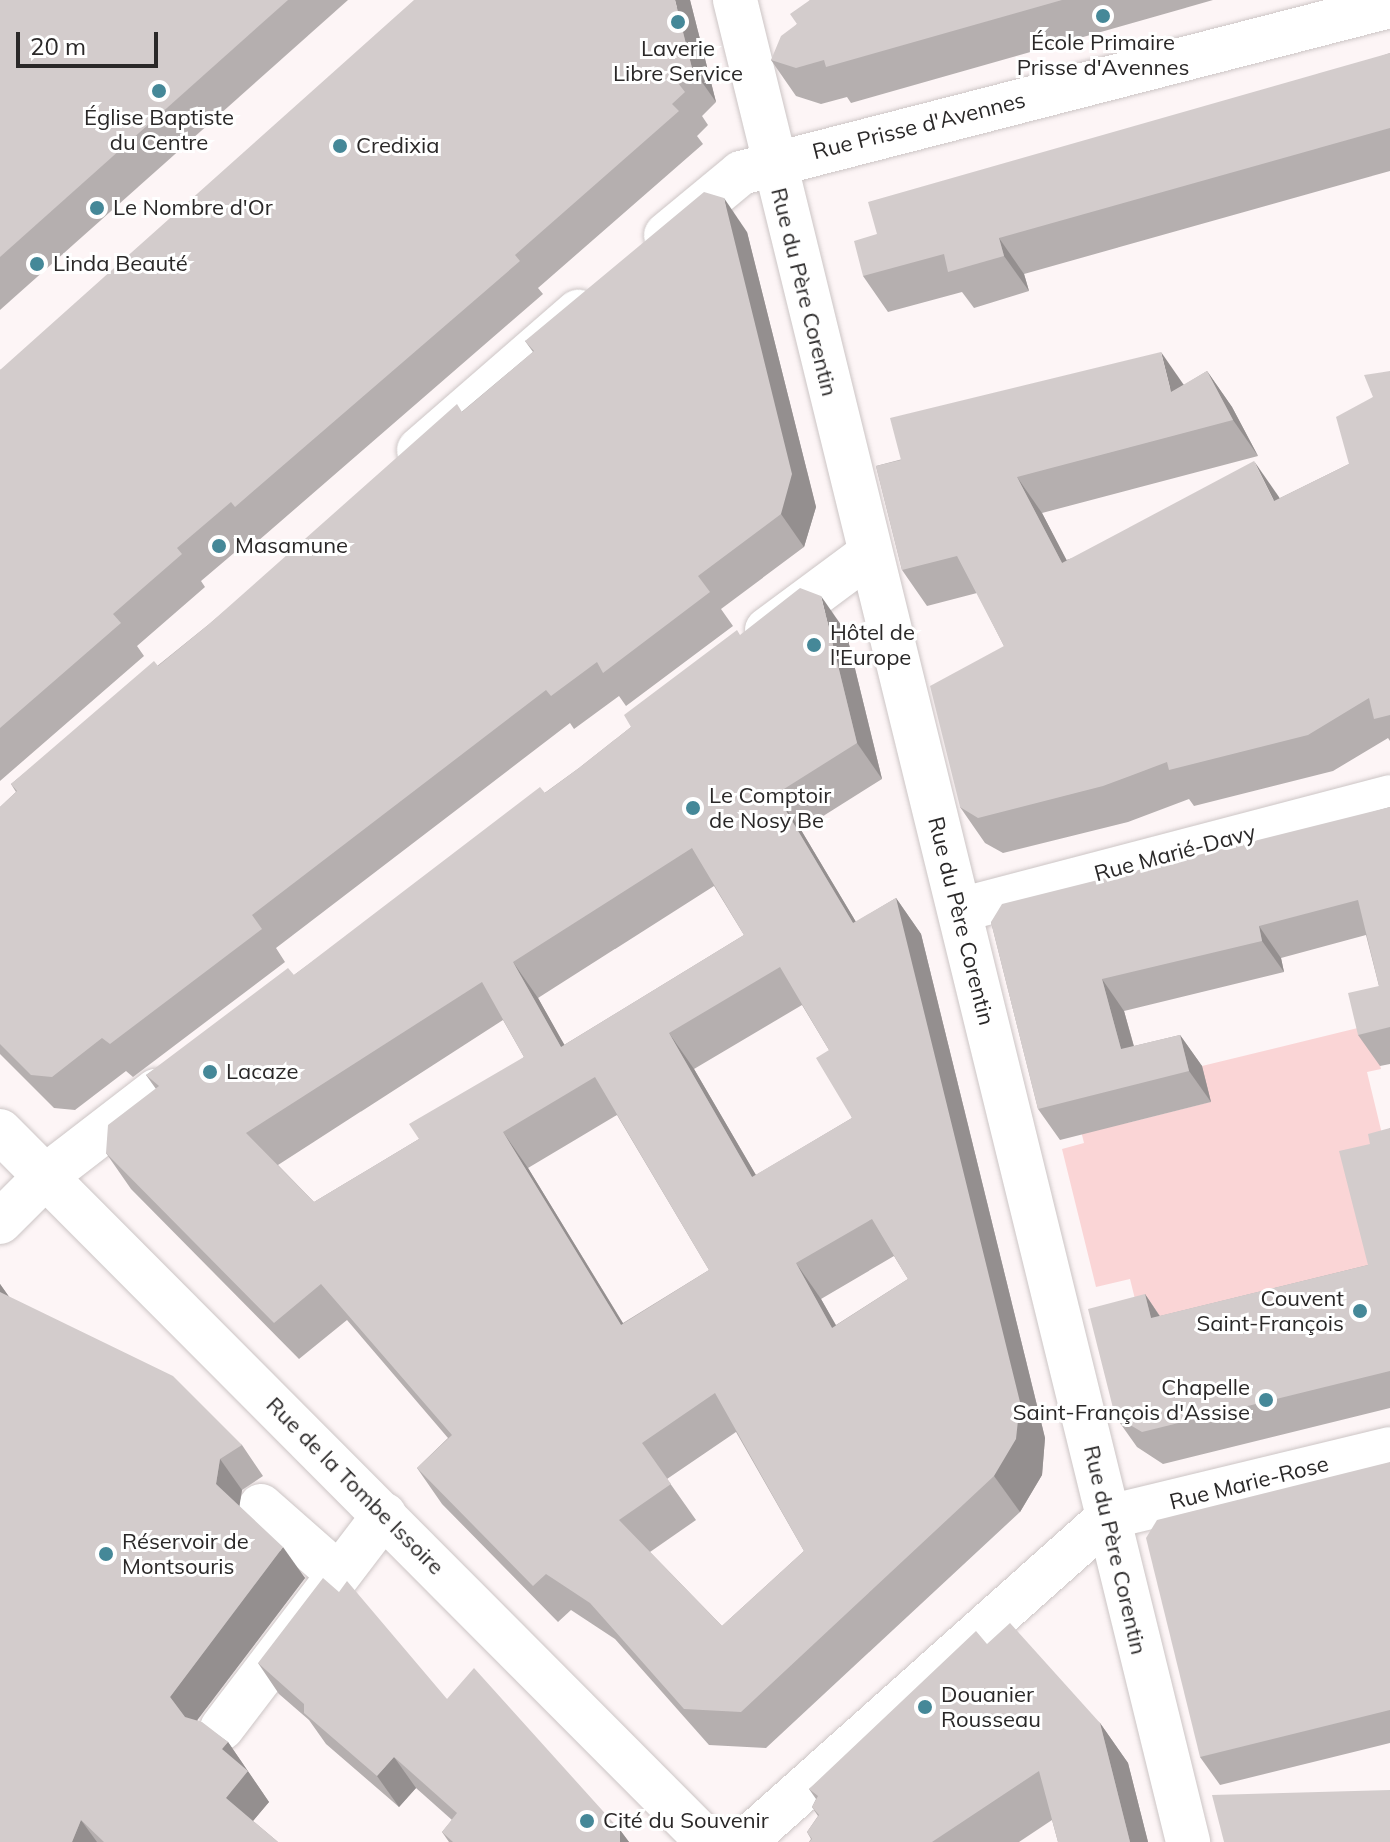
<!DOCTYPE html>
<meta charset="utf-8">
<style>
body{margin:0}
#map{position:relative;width:1390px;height:1842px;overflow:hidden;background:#fdf5f6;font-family:Mulish,sans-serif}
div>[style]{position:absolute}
.green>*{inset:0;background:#fad5d6}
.roads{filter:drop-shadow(0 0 2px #ccc5c5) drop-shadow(0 0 2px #ccc5c5)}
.minor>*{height:44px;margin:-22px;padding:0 22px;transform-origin:22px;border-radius:22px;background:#fff}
.wall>*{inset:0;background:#b5afaf}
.shaded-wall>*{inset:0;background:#948f8f}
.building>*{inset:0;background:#d3cccc}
.dots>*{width:22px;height:22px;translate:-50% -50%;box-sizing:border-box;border:4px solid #fff;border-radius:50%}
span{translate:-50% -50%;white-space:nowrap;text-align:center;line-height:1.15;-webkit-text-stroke:6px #fff;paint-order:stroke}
.poi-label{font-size:22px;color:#2a2828}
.left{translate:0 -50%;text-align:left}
.right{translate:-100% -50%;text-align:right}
.street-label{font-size:22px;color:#2a2828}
.scale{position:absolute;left:16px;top:32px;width:142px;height:36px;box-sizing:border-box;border:4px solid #2a2828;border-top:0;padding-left:10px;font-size:24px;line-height:28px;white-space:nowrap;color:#2a2828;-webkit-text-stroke:6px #fff;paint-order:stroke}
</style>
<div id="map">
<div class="green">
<i style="clip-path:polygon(1370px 1025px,1381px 1069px,1367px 1072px,1390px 1167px,1390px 1296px,1143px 1331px,1130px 1279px,1096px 1287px,1062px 1149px,1084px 1143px,1080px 1127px,1127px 1123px,1210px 1102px,1202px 1066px)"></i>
</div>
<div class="roads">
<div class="minor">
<i style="left:735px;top:0;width:1897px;rotate:76.18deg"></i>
<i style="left:666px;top:235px;width:97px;rotate:-39.6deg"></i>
<i style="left:741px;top:173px;width:670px;rotate:-14.43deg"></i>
<i style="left:419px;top:450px;width:211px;rotate:-41deg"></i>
<i style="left:767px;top:630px;width:126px;rotate:-36.6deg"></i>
<i style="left:960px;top:910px;width:445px;rotate:-14.7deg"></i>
<i style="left:0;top:1131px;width:1003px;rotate:45.12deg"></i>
<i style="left:0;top:1222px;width:66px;rotate:-45deg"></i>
<i style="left:47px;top:1175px;width:138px;rotate:-37.6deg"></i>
<i style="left:261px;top:1506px;width:103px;rotate:41.4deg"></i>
<i style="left:222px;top:1728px;width:268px;rotate:-52.7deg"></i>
<i style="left:744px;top:1842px;width:489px;rotate:-41.7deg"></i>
<i style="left:1109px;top:1517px;width:289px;rotate:-13.6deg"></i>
</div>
</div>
<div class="wall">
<i style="clip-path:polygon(0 0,348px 0,0 310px)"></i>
<i style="clip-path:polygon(690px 0,716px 102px,702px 116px,708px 125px,697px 136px,703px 144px,538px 288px,543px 294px,258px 541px,254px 536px,201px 581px,205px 587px,137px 646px,144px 656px,0 781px,0 370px)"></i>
<i style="clip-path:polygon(810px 0,1213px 0,851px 103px,847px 97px,821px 104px,796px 96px,771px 60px,797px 24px)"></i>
<i style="clip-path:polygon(1390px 53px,1390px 171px,1024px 274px,1029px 291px,974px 308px,962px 292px,888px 312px,863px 276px,877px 234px)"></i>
<i style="clip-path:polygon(747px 232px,816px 507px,804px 547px,721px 609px,733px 626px,626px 706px,619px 696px,574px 729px,570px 723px,276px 948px,285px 962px,133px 1077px,126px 1071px,75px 1110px,54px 1108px,0 1054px,0 807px,16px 792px,11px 784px,208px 625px,533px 352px,525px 341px)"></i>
<i style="clip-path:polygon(1207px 371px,1232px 407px,1258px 456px,1042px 513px,1066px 560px,1280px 498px,1349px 464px,1373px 397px,1390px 371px,1390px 741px,1388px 738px,1333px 771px,1194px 806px,1189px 799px,1128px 822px,1003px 853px,985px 843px,960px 807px,1004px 646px,977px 593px,927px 606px,902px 570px,876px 466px,1184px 385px)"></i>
<i style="clip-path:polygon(evenodd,846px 632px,882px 779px,801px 830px,856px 922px,896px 898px,921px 934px,1045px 1438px,1042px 1475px,1020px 1512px,766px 1748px,709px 1745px,615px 1639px,571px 1610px,558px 1622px,442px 1504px,417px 1468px,448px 1438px,347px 1320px,299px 1359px,131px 1189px,106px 1153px,156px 1089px,146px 1075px,294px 975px,579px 768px,631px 727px,740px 635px,846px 632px,714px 886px,744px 935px,564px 1045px,538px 998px,714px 886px,846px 632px,802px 1005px,829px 1050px,852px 1118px,756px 1175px,694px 1069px,802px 1005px,846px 632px,503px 1020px,524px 1057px,419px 1139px,314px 1202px,278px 1165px,503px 1020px,846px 632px,617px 1115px,709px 1270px,623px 1323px,528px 1168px,617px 1115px,846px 632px,894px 1256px,908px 1279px,836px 1325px,821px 1299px,894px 1256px,846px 632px,736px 1432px,804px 1551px,722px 1626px,650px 1552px,696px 1520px,667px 1479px,736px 1432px)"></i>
<i style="clip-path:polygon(1390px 807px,1390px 1064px,1380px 1066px,1358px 1035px,1379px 986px,1366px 935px,1281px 958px,1284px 972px,1124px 1011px,1134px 1046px,1180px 1035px,1202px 1066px,1211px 1102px,1060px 1140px,1038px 1109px,991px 922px)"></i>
<i style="clip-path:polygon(1390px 1128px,1390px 1408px,1163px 1464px,1137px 1447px,1115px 1416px,1145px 1294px,1160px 1316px,1368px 1265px,1370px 1144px)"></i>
<i style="clip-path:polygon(0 1284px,9px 1297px,242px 1445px,263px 1476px,242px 1490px,239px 1506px,305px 1578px,197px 1720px,228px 1742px,269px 1802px,253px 1821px,278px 1842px,0 1842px)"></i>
<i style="clip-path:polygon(1390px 1462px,1390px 1743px,1220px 1785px,1200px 1757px)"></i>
<i style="clip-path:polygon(987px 1644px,1100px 1723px,1128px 1763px,1148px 1842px,1058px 1842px,1052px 1820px,1019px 1842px,809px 1842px,811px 1839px,807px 1832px,818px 1816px,812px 1807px,816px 1799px,809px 1789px)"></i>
<i style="clip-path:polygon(258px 1663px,447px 1699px,620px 1830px,629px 1842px,449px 1842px,442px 1832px,452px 1820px,416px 1788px,399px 1807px,326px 1744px,309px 1720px,279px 1694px)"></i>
</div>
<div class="shaded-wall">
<i style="clip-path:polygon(675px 0,690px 0,716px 102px,692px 68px)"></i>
<i style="clip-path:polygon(724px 198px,747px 232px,816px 507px,804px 547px,781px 514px)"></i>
<i style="clip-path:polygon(999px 238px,1024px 274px,1029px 291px,1004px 256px)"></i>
<i style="clip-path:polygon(1161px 352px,1186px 388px,1171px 392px)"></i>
<i style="clip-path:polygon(1207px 371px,1232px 407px,1258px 456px,1233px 420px)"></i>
<i style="clip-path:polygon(1254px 461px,1279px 497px,1299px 537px,1274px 501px)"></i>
<i style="clip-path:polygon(1017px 477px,1042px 513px,1087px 599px,1062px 563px)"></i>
<i style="clip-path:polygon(821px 596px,846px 632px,882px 779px,857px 743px)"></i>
<i style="clip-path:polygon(776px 794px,801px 830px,878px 959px,853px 923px)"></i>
<i style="clip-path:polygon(896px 898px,921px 934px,1045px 1438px,1042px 1475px,1020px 1512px,994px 1476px)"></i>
<i style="clip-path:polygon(1259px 926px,1281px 958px,1284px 972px,1262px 941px)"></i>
<i style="clip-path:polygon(513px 962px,538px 998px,586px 1083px,561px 1047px)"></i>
<i style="clip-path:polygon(1102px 979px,1124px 1011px,1143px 1080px,1121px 1049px)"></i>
<i style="clip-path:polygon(669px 1033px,694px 1069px,778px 1213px,752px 1177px)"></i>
<i style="clip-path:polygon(1180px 1035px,1202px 1066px,1211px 1102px,1189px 1071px)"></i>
<i style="clip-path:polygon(503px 1132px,528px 1168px,646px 1361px,621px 1325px)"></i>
<i style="clip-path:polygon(796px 1263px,821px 1299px,857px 1363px,832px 1328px)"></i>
<i style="clip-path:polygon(0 1284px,10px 1298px,0 1308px)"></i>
<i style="clip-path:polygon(1145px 1294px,1166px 1326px,1151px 1318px)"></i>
<i style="clip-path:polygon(220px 1459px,242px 1490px,238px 1515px,216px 1484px)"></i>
<i style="clip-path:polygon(283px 1547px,305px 1578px,192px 1727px,170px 1697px)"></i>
<i style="clip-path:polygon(1100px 1723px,1128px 1763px,1148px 1842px,1130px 1842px)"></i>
<i style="clip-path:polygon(228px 1742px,269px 1802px,247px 1828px,226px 1798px,222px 1749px)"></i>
<i style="clip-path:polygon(394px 1757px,416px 1788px,399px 1807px,377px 1776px)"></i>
<i style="clip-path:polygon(81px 1820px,97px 1842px,72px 1842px)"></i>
<i style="clip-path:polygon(620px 1830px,629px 1842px,620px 1842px)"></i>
</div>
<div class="building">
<i style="clip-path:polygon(0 0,288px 0,0 257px)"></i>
<i style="clip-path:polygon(414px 0,675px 0,692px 68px,678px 83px,685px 92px,672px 104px,679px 111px,515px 255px,520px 261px,235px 507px,231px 502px,177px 548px,182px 554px,113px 614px,121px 623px,0 728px,0 370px)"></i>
<i style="clip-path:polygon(810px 0,1062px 0,826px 67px,824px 60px,796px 68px,771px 60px,781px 36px,797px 24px,790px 14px)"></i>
<i style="clip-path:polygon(1390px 53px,1390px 128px,999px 238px,1004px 256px,948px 272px,944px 254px,863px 276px,854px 241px,877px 234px,868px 202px)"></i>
<i style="clip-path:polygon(704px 192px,724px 198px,792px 474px,781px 514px,698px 576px,710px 592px,603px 673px,597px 662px,551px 696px,546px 690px,252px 915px,262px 929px,110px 1044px,102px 1038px,52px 1077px,31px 1075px,0 1044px,0 807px,17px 791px,11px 784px,154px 661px,158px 666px,208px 625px,457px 404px,462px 412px,534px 351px,525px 341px)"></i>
<i style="clip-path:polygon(1161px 352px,1171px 392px,1207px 371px,1233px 420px,1017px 477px,1062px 563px,1254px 461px,1274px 501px,1349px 464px,1336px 417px,1373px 397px,1364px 375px,1390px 371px,1390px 715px,1374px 719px,1369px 698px,1308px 735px,1169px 770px,1167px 762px,1103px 786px,978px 818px,960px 807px,930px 686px,1004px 646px,957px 556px,902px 570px,876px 466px,901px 460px,890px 418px)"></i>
<i style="clip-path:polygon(evenodd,800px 588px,821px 596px,857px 743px,776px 794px,853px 923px,896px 898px,1020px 1402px,1016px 1439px,994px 1476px,741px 1712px,684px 1709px,590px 1603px,546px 1574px,533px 1586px,417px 1468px,452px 1435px,321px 1284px,274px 1323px,106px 1153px,108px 1125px,159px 1086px,146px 1075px,288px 968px,294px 975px,540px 787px,545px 793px,579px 768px,631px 727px,624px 715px,737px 630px,740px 635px,800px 588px,692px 848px,744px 935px,561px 1047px,513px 962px,692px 848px,800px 588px,780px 967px,829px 1050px,816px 1058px,852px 1118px,752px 1177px,669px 1033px,780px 967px,800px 588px,482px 982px,524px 1057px,409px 1124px,419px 1139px,314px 1202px,246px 1133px,482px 982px,800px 588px,595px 1077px,709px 1270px,621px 1325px,503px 1132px,595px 1077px,800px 588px,872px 1219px,908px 1279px,832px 1328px,796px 1263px,872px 1219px,800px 588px,715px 1393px,804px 1551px,722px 1626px,619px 1520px,671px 1484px,642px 1443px,715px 1393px)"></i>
<i style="clip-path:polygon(1390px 807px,1390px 1027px,1358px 1035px,1348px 993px,1379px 986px,1358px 900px,1259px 926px,1262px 941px,1102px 979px,1121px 1049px,1180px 1035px,1189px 1071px,1038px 1109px,991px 922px,1002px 904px)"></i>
<i style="clip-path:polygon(1390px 1128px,1390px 1371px,1142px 1432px,1115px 1416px,1088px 1309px,1145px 1294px,1151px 1318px,1368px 1265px,1339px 1151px,1370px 1144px,1368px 1134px)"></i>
<i style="clip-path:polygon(0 1292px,173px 1376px,242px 1445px,220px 1459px,216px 1484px,283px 1547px,170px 1697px,185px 1717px,202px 1722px,228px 1742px,222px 1749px,248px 1771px,226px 1798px,278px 1842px,104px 1842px,81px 1820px,72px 1842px,0 1842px)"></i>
<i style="clip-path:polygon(1390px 1462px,1390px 1710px,1200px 1757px,1146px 1538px,1157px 1520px)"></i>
<i style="clip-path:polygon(323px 1578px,339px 1592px,347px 1581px,447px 1699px,474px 1668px,620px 1830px,620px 1842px,453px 1842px,442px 1832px,457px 1813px,394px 1757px,377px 1776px,304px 1713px,304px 1704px,258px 1663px)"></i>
<i style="clip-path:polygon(1010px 1623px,1100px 1723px,1130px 1842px,1058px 1842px,1039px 1771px,932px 1842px,809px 1842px,812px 1839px,807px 1832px,819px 1815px,812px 1807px,818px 1796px,809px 1789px,976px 1631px,987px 1644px)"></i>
<i style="clip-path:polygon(1390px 1790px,1390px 1842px,1224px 1842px,1212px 1795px)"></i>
</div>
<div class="dots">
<i style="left:1103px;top:16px;background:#458898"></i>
<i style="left:678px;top:22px;background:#458898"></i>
<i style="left:159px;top:91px;background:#458898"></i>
<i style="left:340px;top:146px;background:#458898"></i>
<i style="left:97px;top:208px;background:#458898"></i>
<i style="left:37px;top:264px;background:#458898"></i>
<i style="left:219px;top:546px;background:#458898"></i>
<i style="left:814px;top:645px;background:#458898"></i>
<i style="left:693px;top:808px;background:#458898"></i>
<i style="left:210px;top:1072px;background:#458898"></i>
<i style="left:1360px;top:1311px;background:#458898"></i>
<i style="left:1266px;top:1400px;background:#458898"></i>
<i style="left:106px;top:1554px;background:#458898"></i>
<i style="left:925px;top:1707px;background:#458898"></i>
<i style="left:587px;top:1821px;background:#458898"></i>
</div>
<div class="poi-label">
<span style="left:1103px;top:55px">École Primaire<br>Prisse d'Avennes</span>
<span style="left:678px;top:61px">Laverie<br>Libre Service</span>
<span style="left:159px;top:130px">Église Baptiste<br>du Centre</span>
<span class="left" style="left:356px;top:146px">Credixia</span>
<span class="left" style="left:113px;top:208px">Le Nombre d'Or</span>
<span class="left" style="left:53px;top:264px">Linda Beauté</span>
<span class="left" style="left:235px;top:546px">Masamune</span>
<span class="left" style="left:830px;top:645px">Hôtel de<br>l'Europe</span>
<span class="left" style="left:709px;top:808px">Le Comptoir<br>de Nosy Be</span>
<span class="left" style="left:226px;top:1072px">Lacaze</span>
<span class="right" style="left:1344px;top:1311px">Couvent<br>Saint-François</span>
<span class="right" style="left:1250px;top:1400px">Chapelle<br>Saint-François d'Assise</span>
<span class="left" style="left:122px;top:1554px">Réservoir de<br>Montsouris</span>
<span class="left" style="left:941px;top:1707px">Douanier<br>Rousseau</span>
<span class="left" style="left:603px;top:1821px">Cité du Souvenir</span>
</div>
<div class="street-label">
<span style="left:919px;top:126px;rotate:-14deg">Rue Prisse d'Avennes</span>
<span style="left:804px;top:292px;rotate:76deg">Rue du Père Corentin</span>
<span style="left:1175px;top:853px;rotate:-15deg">Rue Marié-Davy</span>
<span style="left:961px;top:921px;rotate:76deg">Rue du Père Corentin</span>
<span style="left:1249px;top:1483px;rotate:-14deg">Rue Marie-Rose</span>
<span style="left:355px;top:1486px;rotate:45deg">Rue de la Tombe Issoire</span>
<span style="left:1115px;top:1550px;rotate:77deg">Rue du Père Corentin</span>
</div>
<div class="scale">20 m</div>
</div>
